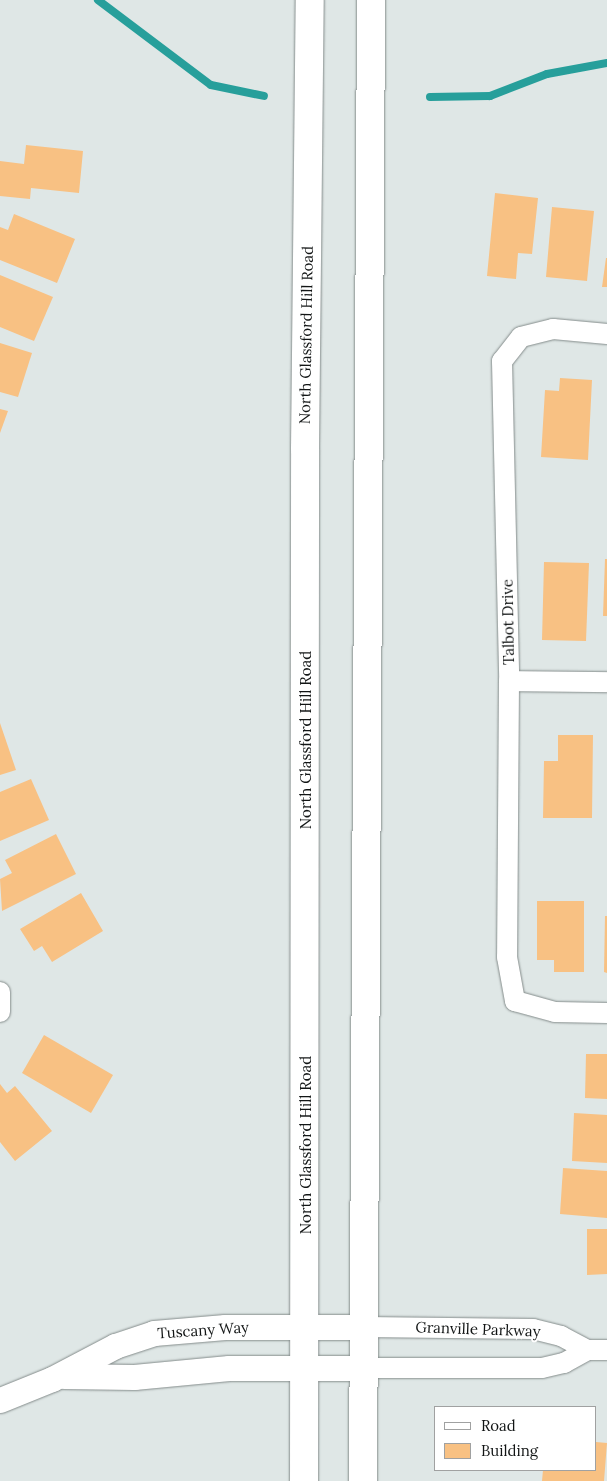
<!DOCTYPE html>
<style>
body{margin:0}
#map{position:relative;width:607px;height:1481px;overflow:hidden;background:#dfe7e6;font-family:Lora,serif}
div>[style]{position:absolute}
.stream>*{height:8px;margin:-4px;padding:0 4px;transform-origin:4px;border-radius:4px;background:#279f9b}
.building>*{inset:0;background:#f8c183}
.roads{filter:drop-shadow(0 0 1px #848c8b) drop-shadow(0 0 1px #848c8b)}
.minor>*{height:20px;margin:-10px;padding:0 10px;transform-origin:10px;border-radius:10px;background:#fff}
.tertiary>*{height:25px;margin:-12.5px;padding:0 12.5px;transform-origin:12.5px;border-radius:12.5px;background:#fff}
.primary>*{height:28px;margin:-14px;padding:0 14px;transform-origin:14px;border-radius:14px;background:#fff}
span{translate:-50% -50%;white-space:nowrap;text-align:center;line-height:1.15;-webkit-text-stroke:4px #fff;paint-order:stroke}
.street-label{font-size:15px;color:#121515}
.legend{position:absolute;left:434px;top:1406px;width:162px;height:65px;box-sizing:border-box;background:#fff;border:1px solid #a0a1a1;margin:0;padding:6px 9px;list-style:none;font-size:15px;color:#121515}
.legend li{display:flex;align-items:center;gap:10px;height:25px}
.legend b{width:25px;border:1px solid #a0a1a1}
</style>
<div id="map">
<div class="stream">
<i style="left:98px;top:0;width:141px;rotate:37deg"></i>
<i style="left:211px;top:85px;width:54px;rotate:11.7deg"></i>
<i style="left:430px;top:97px;width:60px;rotate:-1deg"></i>
<i style="left:490px;top:96px;width:61px;rotate:-21.1deg"></i>
<i style="left:547px;top:74px;width:61px;rotate:-10.4deg"></i>
</div>
<div class="building">
<i style="clip-path:polygon(26px 145px,83px 151px,79px 193px,31px 188px,30px 199px,0 196px,0 161px,24px 164px)"></i>
<i style="clip-path:polygon(495px 193px,538px 198px,532px 254px,518px 253px,516px 279px,487px 276px)"></i>
<i style="clip-path:polygon(552px 207px,594px 211px,587px 281px,546px 277px)"></i>
<i style="clip-path:polygon(14px 214px,75px 239px,57px 283px,0 260px,0 227px,8px 230px)"></i>
<i style="clip-path:polygon(606px 258px,607px 258px,607px 287px,602px 287px)"></i>
<i style="clip-path:polygon(0 275px,53px 297px,34px 341px,0 327px)"></i>
<i style="clip-path:polygon(0 343px,32px 353px,18px 397px,0 392px)"></i>
<i style="clip-path:polygon(560px 378px,592px 380px,588px 460px,541px 457px,545px 390px,559px 391px)"></i>
<i style="clip-path:polygon(0 409px,8px 411px,0 433px)"></i>
<i style="clip-path:polygon(605px 559px,607px 559px,607px 616px,603px 616px)"></i>
<i style="clip-path:polygon(544px 562px,589px 563px,586px 641px,542px 640px)"></i>
<i style="clip-path:polygon(0 723px,16px 770px,0 775px)"></i>
<i style="clip-path:polygon(558px 735px,593px 735px,592px 818px,543px 818px,544px 761px,558px 761px)"></i>
<i style="clip-path:polygon(31px 779px,49px 820px,0 841px,0 792px)"></i>
<i style="clip-path:polygon(56px 834px,76px 874px,2px 911px,0 879px,12px 873px,5px 860px)"></i>
<i style="clip-path:polygon(81px 893px,103px 931px,52px 962px,42px 946px,34px 951px,20px 929px)"></i>
<i style="clip-path:polygon(537px 901px,584px 901px,584px 972px,554px 972px,554px 960px,537px 960px)"></i>
<i style="clip-path:polygon(605px 916px,607px 916px,607px 973px,604px 972px)"></i>
<i style="clip-path:polygon(44px 1035px,113px 1075px,91px 1113px,22px 1073px)"></i>
<i style="clip-path:polygon(586px 1054px,607px 1054px,607px 1099px,585px 1098px)"></i>
<i style="clip-path:polygon(0 1084px,7px 1093px,15px 1086px,52px 1131px,15px 1161px,0 1142px)"></i>
<i style="clip-path:polygon(574px 1113px,607px 1115px,607px 1163px,572px 1161px)"></i>
<i style="clip-path:polygon(563px 1168px,607px 1171px,607px 1218px,560px 1214px)"></i>
<i style="clip-path:polygon(587px 1229px,607px 1229px,607px 1274px,587px 1275px)"></i>
<i style="clip-path:polygon(596px 1442px,607px 1443px,604px 1481px,542px 1481px,543px 1470px,596px 1470px)"></i>
</div>
<div class="roads">
<div class="minor">
<i style="left:607px;top:334px;width:54px;rotate:-174.7deg"></i>
<i style="left:553px;top:329px;width:33px;rotate:166deg"></i>
<i style="left:521px;top:337px;width:31px;rotate:128deg"></i>
<i style="left:502px;top:361px;width:320px;rotate:88.7deg"></i>
<i style="left:509px;top:681px;width:276px;rotate:90.4deg"></i>
<i style="left:507px;top:957px;width:45px;rotate:79.7deg"></i>
<i style="left:515px;top:1001px;width:41px;rotate:15.4deg"></i>
<i style="left:555px;top:1012px;width:52px;rotate:1.1deg"></i>
<i style="left:509px;top:681px;width:98px;rotate:0.6deg"></i>
<i style="left:0;top:992px;width:20px;rotate:90deg"></i>
<i style="left:364px;top:1327px;width:169px;rotate:0.7deg"></i>
<i style="left:533px;top:1329px;width:29px;rotate:14deg"></i>
<i style="left:561px;top:1336px;width:30px;rotate:28deg"></i>
<i style="left:364px;top:1368px;width:178px"></i>
<i style="left:542px;top:1368px;width:23px;rotate:-13deg"></i>
<i style="left:564px;top:1363px;width:26px;rotate:-29deg"></i>
<i style="left:587px;top:1350px;width:20px"></i>
</div>
<div class="tertiary">
<i style="left:64px;top:1376px;width:70px;rotate:0.8deg"></i>
<i style="left:134px;top:1377px;width:95px;rotate:-5.4deg"></i>
<i style="left:229px;top:1368px;width:135px"></i>
<i style="left:0;top:1400px;width:56px;rotate:-22deg"></i>
<i style="left:52px;top:1379px;width:71px;rotate:-27.6deg"></i>
<i style="left:115px;top:1346px;width:41px;rotate:-18.4deg"></i>
<i style="left:154px;top:1333px;width:71px;rotate:-4.8deg"></i>
<i style="left:225px;top:1327px;width:139px"></i>
</div>
<div class="primary">
<i style="left:304px;top:1481px;width:1032px;rotate:-89.94deg"></i>
<i style="left:305px;top:449px;width:449px;rotate:-89.4deg"></i>
<i style="left:363px;top:1481px;width:1481px;rotate:-89.69deg"></i>
</div>
</div>
<div class="street-label">
<span style="left:306px;top:335px;rotate:-89deg">North Glassford Hill Road</span>
<span style="left:508px;top:622px;rotate:-91deg">Talbot Drive</span>
<span style="left:306px;top:740px;rotate:-90deg">North Glassford Hill Road</span>
<span style="left:306px;top:1145px;rotate:-90deg">North Glassford Hill Road</span>
<span style="left:478px;top:1329px;rotate:2deg">Granville Parkway</span>
<span style="left:203px;top:1330px;rotate:-4deg">Tuscany Way</span>
</div>
<ul class="legend">
<li><b style="height:6px;background:#fff"></b>Road</li>
<li><b style="height:14px;background:#f8c183"></b>Building</li>
</ul>
</div>
